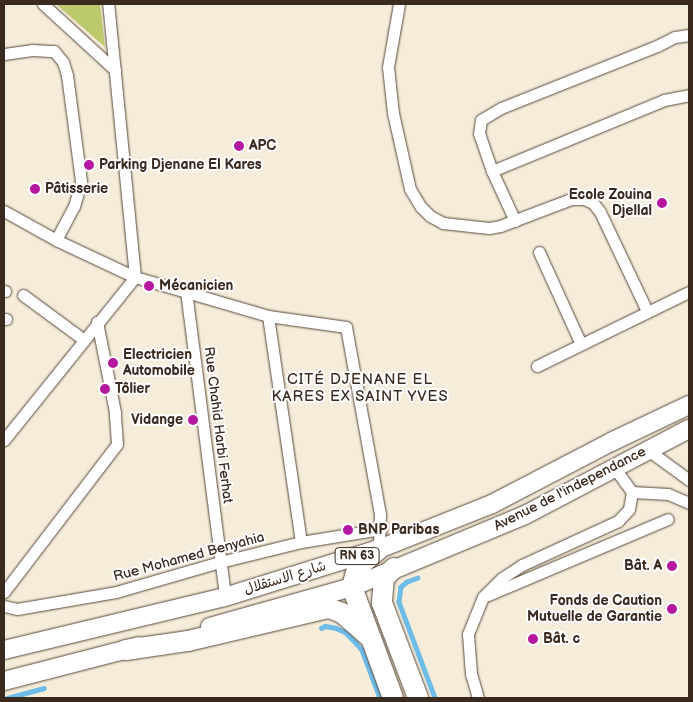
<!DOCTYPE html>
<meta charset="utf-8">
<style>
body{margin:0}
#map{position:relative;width:693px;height:702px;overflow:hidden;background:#f6ecda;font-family:"Balsamiq Sans","Playpen Sans Arabic",sans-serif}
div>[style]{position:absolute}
.green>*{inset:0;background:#bcca6d}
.stream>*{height:4.5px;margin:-2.25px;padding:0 2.25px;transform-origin:2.25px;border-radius:2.25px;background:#6ebce8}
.roads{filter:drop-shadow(0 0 1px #57473a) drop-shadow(0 0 1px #57473a)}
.minor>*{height:11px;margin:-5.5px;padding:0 5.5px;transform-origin:5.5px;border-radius:5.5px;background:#fff}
.primary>*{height:18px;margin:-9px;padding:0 9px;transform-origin:9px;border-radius:9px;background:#fff}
.motorway>*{height:20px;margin:-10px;padding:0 10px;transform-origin:10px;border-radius:10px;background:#fff}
.dots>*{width:14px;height:14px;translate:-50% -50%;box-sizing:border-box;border:2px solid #fff;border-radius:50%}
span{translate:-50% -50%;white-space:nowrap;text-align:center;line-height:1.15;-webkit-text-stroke:4px #fff;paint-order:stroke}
.shield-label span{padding:1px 4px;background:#fff;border:1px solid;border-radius:4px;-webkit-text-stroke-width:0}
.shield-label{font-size:12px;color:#3b2a1e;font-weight:700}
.poi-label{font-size:14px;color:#3b2a1e;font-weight:700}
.left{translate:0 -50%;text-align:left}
.right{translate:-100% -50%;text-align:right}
.street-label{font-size:14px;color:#3b2a1e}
.neighbourhood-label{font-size:15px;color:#3b2a1e;letter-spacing:1px}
.frame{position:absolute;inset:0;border:5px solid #3b2a1e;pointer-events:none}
</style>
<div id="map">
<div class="green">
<i style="clip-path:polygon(56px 4px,100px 4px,105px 47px)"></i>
</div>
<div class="stream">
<i style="left:418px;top:578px;width:12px;rotate:160deg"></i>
<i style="left:407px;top:582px;width:8px;rotate:140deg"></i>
<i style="left:401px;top:587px;width:15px;rotate:98deg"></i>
<i style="left:399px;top:602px;width:103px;rotate:69.4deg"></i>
<i style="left:321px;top:628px;width:4px;rotate:-27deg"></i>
<i style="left:325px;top:626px;width:11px;rotate:10deg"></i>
<i style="left:336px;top:628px;width:10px;rotate:24deg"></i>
<i style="left:345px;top:632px;width:16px;rotate:45deg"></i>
<i style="left:356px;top:643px;width:9px;rotate:49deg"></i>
<i style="left:362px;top:650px;width:51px;rotate:69.4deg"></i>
<i style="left:7px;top:698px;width:38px;rotate:-15deg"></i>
</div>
<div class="roads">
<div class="minor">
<i style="left:43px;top:4px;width:98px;rotate:42.5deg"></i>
<i style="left:399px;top:4px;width:64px;rotate:99.9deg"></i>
<i style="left:388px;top:67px;width:46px;rotate:83.8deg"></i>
<i style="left:393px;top:113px;width:78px;rotate:77.4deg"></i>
<i style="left:410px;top:189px;width:21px;rotate:59deg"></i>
<i style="left:421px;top:207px;width:13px;rotate:45deg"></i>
<i style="left:430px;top:216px;width:15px;rotate:28deg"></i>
<i style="left:443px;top:223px;width:46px;rotate:6.2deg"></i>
<i style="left:489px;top:228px;width:11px;rotate:-10deg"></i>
<i style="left:500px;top:226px;width:76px;rotate:-20.8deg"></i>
<i style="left:571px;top:199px;width:13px"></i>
<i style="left:584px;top:199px;width:10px;rotate:24deg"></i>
<i style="left:593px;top:203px;width:11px;rotate:52deg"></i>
<i style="left:600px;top:212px;width:110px;rotate:64.6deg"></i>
<i style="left:4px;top:54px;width:28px;rotate:-8deg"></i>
<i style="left:32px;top:50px;width:22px;rotate:3deg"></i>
<i style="left:54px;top:51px;width:14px;rotate:51deg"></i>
<i style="left:63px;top:62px;width:14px;rotate:73deg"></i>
<i style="left:67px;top:75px;width:108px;rotate:82.5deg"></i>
<i style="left:81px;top:182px;width:25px;rotate:106deg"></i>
<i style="left:74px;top:206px;width:38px;rotate:118deg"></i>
<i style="left:492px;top:171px;width:186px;rotate:-22.4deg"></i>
<i style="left:664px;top:100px;width:25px;rotate:-11deg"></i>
<i style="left:4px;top:211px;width:60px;rotate:29.1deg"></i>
<i style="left:56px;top:240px;width:87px;rotate:25.1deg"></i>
<i style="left:135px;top:277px;width:139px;rotate:16.3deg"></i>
<i style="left:268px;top:316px;width:79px;rotate:8deg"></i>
<i style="left:346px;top:327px;width:191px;rotate:79.7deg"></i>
<i style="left:380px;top:515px;width:34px;rotate:92deg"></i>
<i style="left:515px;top:221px;width:55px;rotate:-114.7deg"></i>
<i style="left:492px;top:171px;width:39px;rotate:-109deg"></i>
<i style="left:479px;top:134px;width:14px;rotate:-82deg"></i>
<i style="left:481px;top:120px;width:23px;rotate:-31deg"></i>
<i style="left:501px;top:108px;width:168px;rotate:-21.7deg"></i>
<i style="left:657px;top:46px;width:20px;rotate:-27deg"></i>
<i style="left:675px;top:37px;width:14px;rotate:-8deg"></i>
<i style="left:539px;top:252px;width:101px;rotate:65.5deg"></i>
<i style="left:4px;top:291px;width:1px"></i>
<i style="left:186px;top:291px;width:308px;rotate:82.7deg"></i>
<i style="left:23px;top:295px;width:74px;rotate:36.3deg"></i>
<i style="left:268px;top:316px;width:228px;rotate:81.7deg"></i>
<i style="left:4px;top:319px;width:2px"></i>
<i style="left:537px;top:366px;width:169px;rotate:-26deg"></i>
<i style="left:4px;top:440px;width:209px;rotate:-51.2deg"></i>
<i style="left:135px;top:277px;width:274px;rotate:-95.6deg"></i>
<i style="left:648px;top:450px;width:51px;rotate:36.2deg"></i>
<i style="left:632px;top:492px;width:36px;rotate:3deg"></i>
<i style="left:668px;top:494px;width:23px;rotate:23deg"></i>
<i style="left:4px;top:592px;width:186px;rotate:-52.6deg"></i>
<i style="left:117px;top:444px;width:32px;rotate:-94deg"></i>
<i style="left:115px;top:412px;width:92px;rotate:-101.3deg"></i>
<i style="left:488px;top:595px;width:195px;rotate:-22.9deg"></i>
<i style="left:4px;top:606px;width:13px;rotate:13deg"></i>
<i style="left:17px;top:609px;width:100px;rotate:-9.7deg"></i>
<i style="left:116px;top:592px;width:108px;rotate:-16.1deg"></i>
<i style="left:220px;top:562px;width:83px;rotate:-13.9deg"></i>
<i style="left:301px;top:542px;width:81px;rotate:-9.2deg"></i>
<i style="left:478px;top:698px;width:25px;rotate:-106deg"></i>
<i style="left:471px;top:674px;width:40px;rotate:-94.3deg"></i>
<i style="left:468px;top:634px;width:40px;rotate:-68deg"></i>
<i style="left:483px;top:597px;width:27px;rotate:-45deg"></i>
<i style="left:502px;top:578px;width:24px;rotate:-33deg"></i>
<i style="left:522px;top:565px;width:106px;rotate:-24.6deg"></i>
<i style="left:618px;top:521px;width:16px;rotate:-47deg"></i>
<i style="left:629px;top:509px;width:17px;rotate:-80deg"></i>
<i style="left:632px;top:492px;width:31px;rotate:-126deg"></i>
</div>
<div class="primary">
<i style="left:210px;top:627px;width:148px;rotate:-15.7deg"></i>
<i style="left:352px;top:587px;width:187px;rotate:-22.6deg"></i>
<i style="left:525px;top:515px;width:185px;rotate:-27.7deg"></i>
<i style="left:4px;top:650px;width:227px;rotate:-13.5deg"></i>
<i style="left:225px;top:597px;width:161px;rotate:-17.3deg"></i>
<i style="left:379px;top:549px;width:122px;rotate:-21.7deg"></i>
<i style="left:492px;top:504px;width:134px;rotate:-27.5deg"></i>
<i style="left:611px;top:442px;width:86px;rotate:-25.4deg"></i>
<i style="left:4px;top:681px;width:139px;rotate:-14.5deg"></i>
</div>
<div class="motorway">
<i style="left:394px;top:568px;width:14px;rotate:135deg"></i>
<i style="left:384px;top:578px;width:25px;rotate:95deg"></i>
<i style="left:382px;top:603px;width:102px;rotate:69.2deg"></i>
<i style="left:369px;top:633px;width:49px;rotate:-110.3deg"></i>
<i style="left:352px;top:587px;width:20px;rotate:-75deg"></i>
<i style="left:357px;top:568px;width:29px;rotate:-41deg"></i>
<i style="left:126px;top:650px;width:63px;rotate:-8.3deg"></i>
<i style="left:188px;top:641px;width:145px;rotate:-13.2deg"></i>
<i style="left:329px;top:608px;width:14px;rotate:21deg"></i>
<i style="left:342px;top:613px;width:38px;rotate:41deg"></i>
<i style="left:371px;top:638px;width:64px;rotate:69.9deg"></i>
</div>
</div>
<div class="dots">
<i style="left:239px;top:146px;background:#b5179e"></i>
<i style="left:89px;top:165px;background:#b5179e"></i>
<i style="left:35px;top:189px;background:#b5179e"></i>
<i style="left:662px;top:203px;background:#b5179e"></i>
<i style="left:149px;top:286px;background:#b5179e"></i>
<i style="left:113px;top:363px;background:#b5179e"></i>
<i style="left:105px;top:389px;background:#b5179e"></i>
<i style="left:193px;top:420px;background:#b5179e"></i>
<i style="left:348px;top:530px;background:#b5179e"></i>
<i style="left:672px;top:566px;background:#b5179e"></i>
<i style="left:672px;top:609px;background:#b5179e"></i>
<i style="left:533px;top:639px;background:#b5179e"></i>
</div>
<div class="shield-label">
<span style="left:357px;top:556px">RN 63</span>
</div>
<div class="poi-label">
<span class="left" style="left:249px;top:146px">APC</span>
<span class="left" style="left:99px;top:165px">Parking Djenane El Kares</span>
<span class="left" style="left:45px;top:189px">Pâtisserie</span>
<span class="right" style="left:652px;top:203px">Ecole Zouina<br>Djellal</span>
<span class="left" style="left:159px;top:286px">Mécanicien</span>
<span class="left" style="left:123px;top:363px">Electricien<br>Automobile</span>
<span class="left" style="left:115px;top:389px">Tôlier</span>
<span class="right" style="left:183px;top:420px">Vidange</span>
<span class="left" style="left:358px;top:530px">BNP Paribas</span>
<span class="right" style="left:662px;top:566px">Bât. A</span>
<span class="right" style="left:662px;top:609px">Fonds de Caution<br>Mutuelle de Garantie</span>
<span class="left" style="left:543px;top:639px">Bât. c</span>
</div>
<div class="street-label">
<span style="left:218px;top:425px;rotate:83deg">Rue Chahid Harbi Ferhat</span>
<span style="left:570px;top:489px;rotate:-27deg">Avenue de l'independance</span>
<span style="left:189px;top:557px;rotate:-15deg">Rue Mohamed Benyahia</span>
<span style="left:285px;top:578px;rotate:-17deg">شارع الاستقلال</span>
</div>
<div class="neighbourhood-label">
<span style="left:360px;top:388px">CITÉ DJENANE EL<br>KARES EX SAINT YVES</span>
</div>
<div class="frame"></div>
</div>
